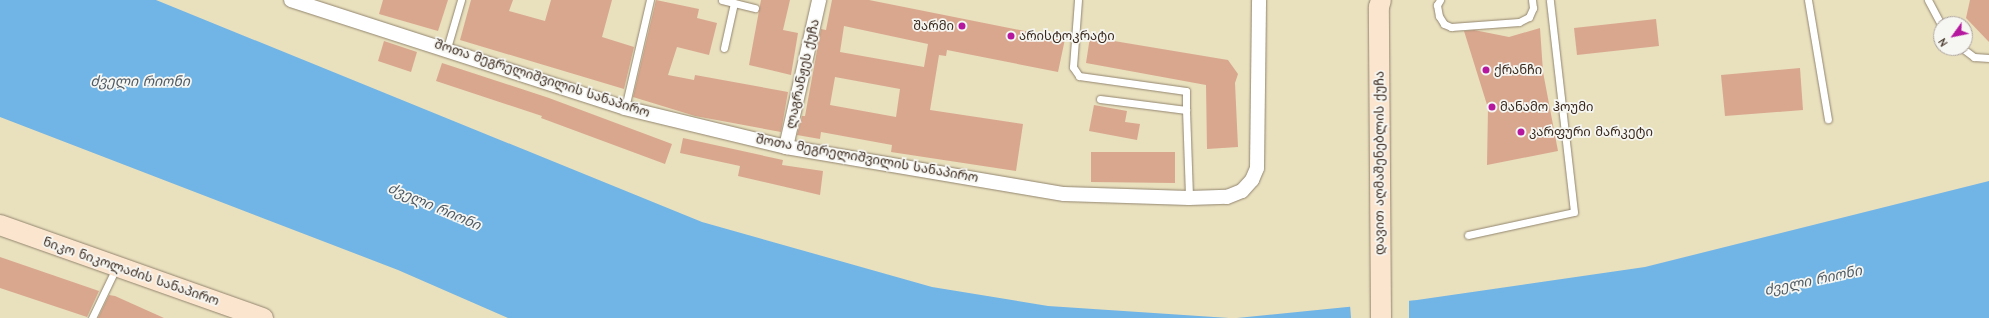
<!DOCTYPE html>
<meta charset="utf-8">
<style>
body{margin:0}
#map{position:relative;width:1989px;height:318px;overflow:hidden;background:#e9e0be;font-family:"Comic Neue","Noto Sans Georgian",sans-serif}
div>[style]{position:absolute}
.water>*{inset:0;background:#71b4e6}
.pier>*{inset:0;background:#e9e0be}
.building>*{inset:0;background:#d9a78e}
.roads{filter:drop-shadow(0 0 1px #92856e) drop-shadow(0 0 1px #92856e)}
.lane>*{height:7px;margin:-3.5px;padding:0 3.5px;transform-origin:3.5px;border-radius:3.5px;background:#fff}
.street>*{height:14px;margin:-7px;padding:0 7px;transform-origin:7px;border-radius:7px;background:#fff}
.secondary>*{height:20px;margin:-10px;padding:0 10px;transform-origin:10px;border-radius:10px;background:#fbe5cf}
.dots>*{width:11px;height:11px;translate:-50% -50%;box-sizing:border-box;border:2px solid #f6f6f2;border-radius:50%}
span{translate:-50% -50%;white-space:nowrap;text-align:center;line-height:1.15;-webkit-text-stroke:3.5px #f6f6f2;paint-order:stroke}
.poi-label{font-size:13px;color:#3b2a1e}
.right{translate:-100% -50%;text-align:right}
.left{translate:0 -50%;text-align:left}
.street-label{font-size:13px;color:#3b2a1e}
.water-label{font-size:14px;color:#4e5a64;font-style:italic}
.north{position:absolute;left:1933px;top:16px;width:40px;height:40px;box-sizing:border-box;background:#f6f6f2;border:1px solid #aba49d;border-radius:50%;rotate:237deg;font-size:11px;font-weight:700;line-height:16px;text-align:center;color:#3b2a1e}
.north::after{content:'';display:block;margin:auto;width:14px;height:18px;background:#b5179e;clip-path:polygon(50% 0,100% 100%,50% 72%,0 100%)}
</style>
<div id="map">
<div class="water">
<i style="clip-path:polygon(0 0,156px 0,702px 222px,932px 287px,1048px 306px,1229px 318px,508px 318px,398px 270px,0 117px)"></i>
<i style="clip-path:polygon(1989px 181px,1989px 318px,1237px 318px,1417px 300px,1645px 267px)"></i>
</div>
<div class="pier">
<i style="clip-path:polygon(1409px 299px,1409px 318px,1351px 318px,1350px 305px)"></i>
</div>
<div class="building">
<i style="clip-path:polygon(383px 0,448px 0,438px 31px,379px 14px)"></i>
<i style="clip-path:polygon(471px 0,513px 0,509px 11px,545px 21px,551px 0,612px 0,602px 37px,634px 47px,624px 89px,460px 40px)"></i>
<i style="clip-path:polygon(656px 0,699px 9px,697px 18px,717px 23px,709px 55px,677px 47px,668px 75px,694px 80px,695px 75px,788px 92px,781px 132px,695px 116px,633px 97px)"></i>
<i style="clip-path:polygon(761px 0,790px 0,783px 30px,798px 33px,791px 75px,749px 65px)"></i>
<i style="clip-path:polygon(evenodd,832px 0,869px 0,1065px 39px,1058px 72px,947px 50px,946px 56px,939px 55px,930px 110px,1023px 124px,1016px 171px,891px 152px,892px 145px,821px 132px,820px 139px,797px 135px,802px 116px,805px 116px,821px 29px,826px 30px,832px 0,844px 26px,928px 44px,924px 67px,840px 52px,844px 26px,832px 0,835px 77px,900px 89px,896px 117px,830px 105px,835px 77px)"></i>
<i style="clip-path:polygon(1970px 0,1989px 0,1989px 42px,1966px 18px)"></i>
<i style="clip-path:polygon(1656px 19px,1659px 46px,1577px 55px,1574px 28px)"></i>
<i style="clip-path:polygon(1540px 28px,1543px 72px,1558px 151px,1487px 165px,1488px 108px,1464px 31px,1474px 30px,1509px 37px)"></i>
<i style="clip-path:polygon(1090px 37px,1228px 60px,1238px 74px,1235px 83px,1238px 147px,1207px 149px,1206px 85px,1086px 63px)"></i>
<i style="clip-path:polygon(384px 41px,417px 52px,411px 72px,378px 61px)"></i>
<i style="clip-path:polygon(442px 63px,549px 98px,672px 144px,665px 164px,541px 118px,542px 116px,436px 81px)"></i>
<i style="clip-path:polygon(1800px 68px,1803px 110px,1725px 116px,1721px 75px)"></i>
<i style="clip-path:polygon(1094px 105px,1127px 111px,1125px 122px,1140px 124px,1137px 140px,1089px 131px)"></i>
<i style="clip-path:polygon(683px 138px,783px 160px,782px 165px,823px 171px,820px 195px,738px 176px,740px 166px,680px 153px)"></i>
<i style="clip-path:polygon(1091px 152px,1175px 152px,1175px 183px,1091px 182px)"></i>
<i style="clip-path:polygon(0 257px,99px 291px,87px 317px,0 288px)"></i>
<i style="clip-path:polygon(109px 295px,115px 296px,164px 318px,98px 318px)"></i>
</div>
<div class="roads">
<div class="lane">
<i style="left:722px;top:0;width:34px;rotate:14deg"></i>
<i style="left:1078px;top:0;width:67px;rotate:94.3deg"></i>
<i style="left:1073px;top:67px;width:11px;rotate:56deg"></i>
<i style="left:1079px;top:76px;width:108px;rotate:8deg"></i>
<i style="left:1186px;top:91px;width:19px;rotate:90deg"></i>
<i style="left:1440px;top:0;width:6px;rotate:121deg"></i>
<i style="left:1437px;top:5px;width:11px;rotate:80deg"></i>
<i style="left:1439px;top:16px;width:9px;rotate:58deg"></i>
<i style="left:1444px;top:24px;width:8px;rotate:23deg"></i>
<i style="left:1451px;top:27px;width:68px;rotate:-4.2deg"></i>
<i style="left:1519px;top:22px;width:11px;rotate:-27deg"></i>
<i style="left:1529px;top:17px;width:10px;rotate:-66deg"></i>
<i style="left:1533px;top:8px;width:8px;rotate:-97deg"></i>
<i style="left:1808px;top:0;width:121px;rotate:80.5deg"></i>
<i style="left:1928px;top:0;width:27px;rotate:62deg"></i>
<i style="left:447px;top:48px;width:50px;rotate:-73.7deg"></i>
<i style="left:724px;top:48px;width:46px;rotate:-77.5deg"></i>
<i style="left:1962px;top:48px;width:15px;rotate:37deg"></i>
<i style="left:1974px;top:57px;width:15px;rotate:4deg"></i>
<i style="left:1100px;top:99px;width:87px;rotate:7.3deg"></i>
<i style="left:1186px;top:110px;width:88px;rotate:88deg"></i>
<i style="left:625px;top:108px;width:111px;rotate:-77deg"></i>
<i style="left:1468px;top:235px;width:108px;rotate:-12.2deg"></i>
<i style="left:1574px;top:212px;width:213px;rotate:-96.5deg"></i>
<i style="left:92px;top:318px;width:55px;rotate:-64.4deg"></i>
</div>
<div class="street">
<i style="left:291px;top:0;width:351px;rotate:17.9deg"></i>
<i style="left:625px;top:108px;width:166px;rotate:13.6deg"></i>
<i style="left:786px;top:147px;width:282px;rotate:9.6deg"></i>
<i style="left:1064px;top:194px;width:125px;rotate:1.8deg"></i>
<i style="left:1189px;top:198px;width:38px;rotate:-2deg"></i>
<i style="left:1227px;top:197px;width:16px;rotate:-22deg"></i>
<i style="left:1242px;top:191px;width:15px;rotate:-48deg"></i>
<i style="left:1252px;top:180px;width:13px;rotate:-67deg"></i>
<i style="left:1257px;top:168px;width:168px;rotate:-89.3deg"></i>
<i style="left:786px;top:147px;width:151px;rotate:-77.3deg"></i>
</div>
<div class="secondary">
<i style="left:0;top:225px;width:279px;rotate:19.5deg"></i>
<i style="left:1381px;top:318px;width:311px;rotate:-90.4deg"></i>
<i style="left:1379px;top:7px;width:7px;rotate:-74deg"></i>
</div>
</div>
<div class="dots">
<i style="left:962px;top:26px;background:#b5179e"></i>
<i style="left:1011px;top:36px;background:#b5179e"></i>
<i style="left:1486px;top:70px;background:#b5179e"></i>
<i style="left:1492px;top:107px;background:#b5179e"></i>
<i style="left:1521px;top:132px;background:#b5179e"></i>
</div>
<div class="poi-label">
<span class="right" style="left:954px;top:26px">შარმი</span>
<span class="left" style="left:1019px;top:36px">არისტოკრატი</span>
<span class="left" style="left:1494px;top:70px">ქრანჩი</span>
<span class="left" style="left:1500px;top:107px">მანამო ჰოუმი</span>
<span class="left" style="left:1529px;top:132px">კარფური მარკეტი</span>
</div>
<div class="street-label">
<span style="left:803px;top:74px;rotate:-77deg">ლაგრანჟეს ქუჩა</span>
<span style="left:542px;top:79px;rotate:18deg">შოთა მეგრელიშვილის სანაპირო</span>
<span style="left:867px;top:159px;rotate:10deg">შოთა მეგრელიშვილის სანაპირო</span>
<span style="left:1380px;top:163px;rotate:-90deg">დავით აღმაშენებლის ქუჩა</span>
<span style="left:131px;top:272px;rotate:19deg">ნიკო ნიკოლაძის სანაპირო</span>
</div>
<div class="water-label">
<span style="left:140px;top:82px">ძველი რიონი</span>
<span style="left:434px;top:207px;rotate:23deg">ძველი რიონი</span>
<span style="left:1813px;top:281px;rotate:-12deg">ძველი რიონი</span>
</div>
<div class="north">N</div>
</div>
